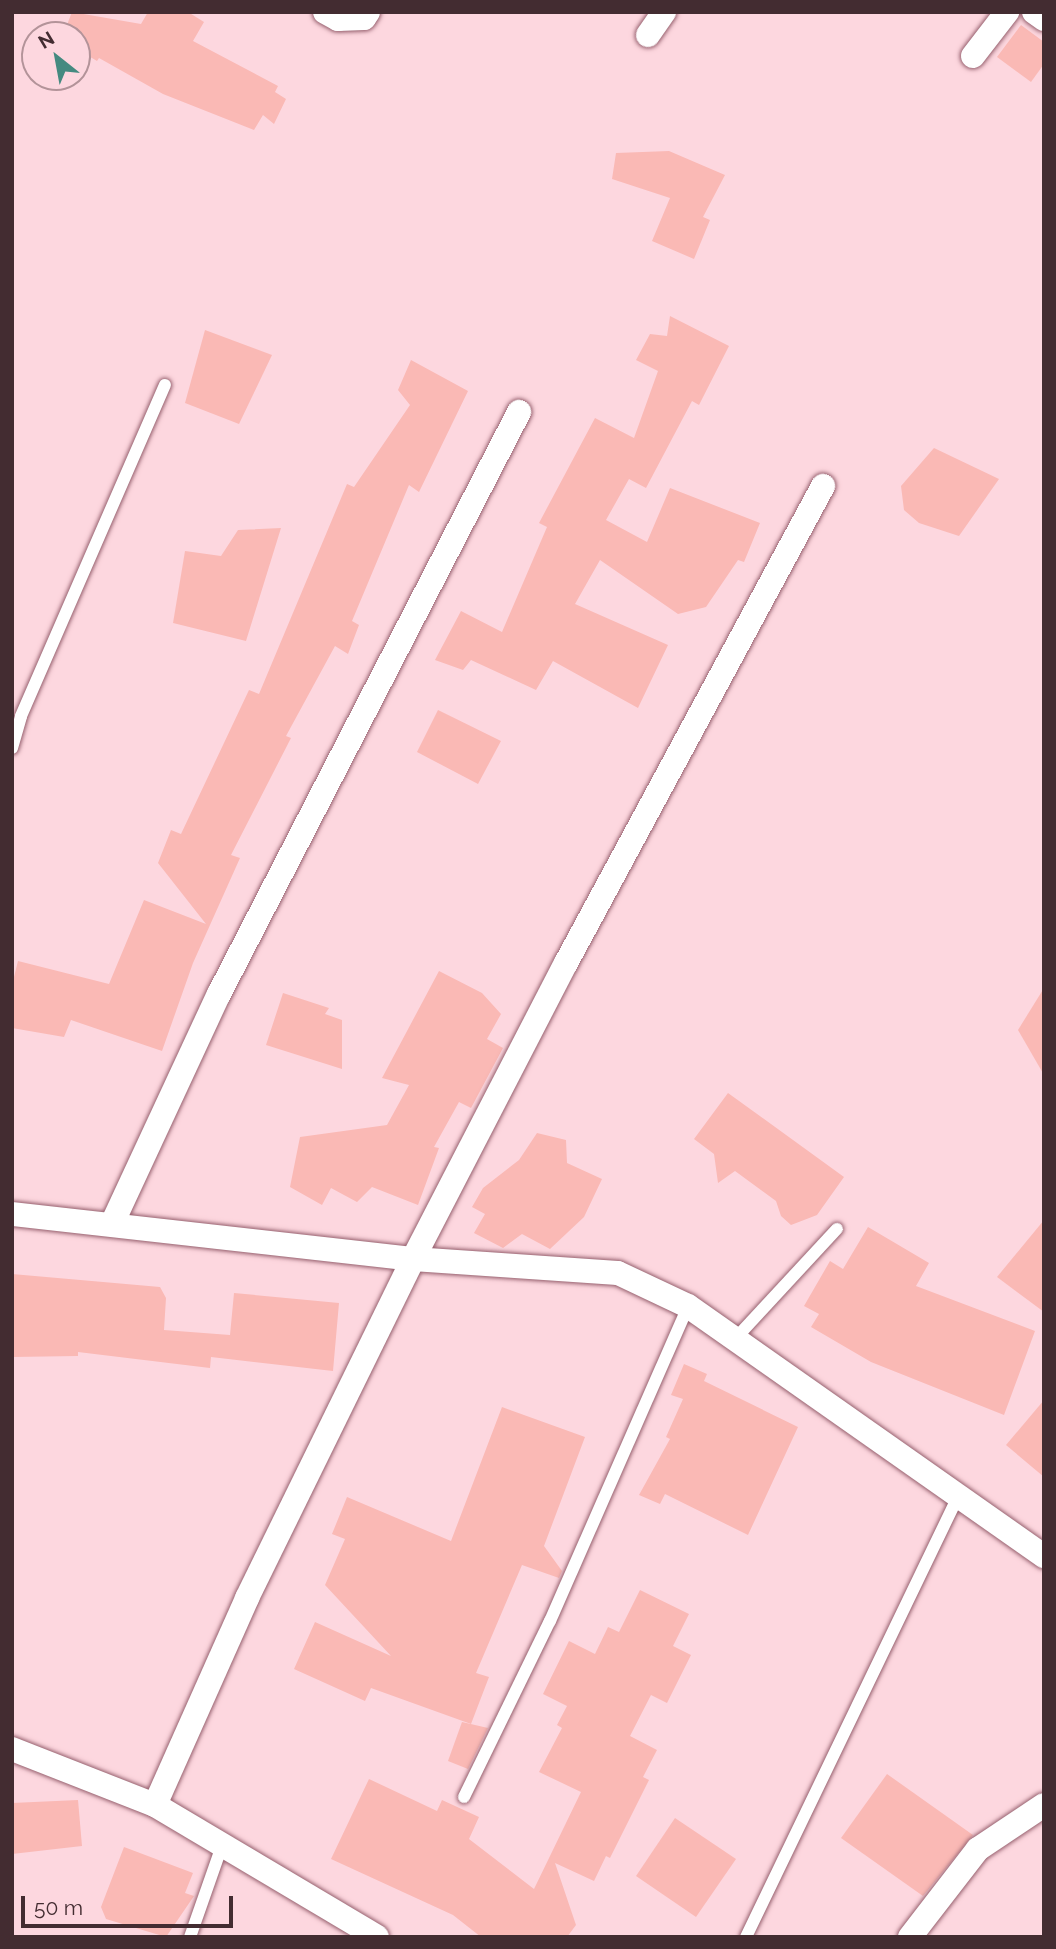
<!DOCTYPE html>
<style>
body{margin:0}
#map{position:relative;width:1056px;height:1949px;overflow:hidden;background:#fdd7df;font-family:Raleway,sans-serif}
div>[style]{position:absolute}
.building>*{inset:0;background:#fab9b5}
.roads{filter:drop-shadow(0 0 2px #96606e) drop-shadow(0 0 2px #96606e)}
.service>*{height:12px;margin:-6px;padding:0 6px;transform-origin:6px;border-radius:6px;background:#fff}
.minor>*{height:24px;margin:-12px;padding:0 12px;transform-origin:12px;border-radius:12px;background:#fff}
span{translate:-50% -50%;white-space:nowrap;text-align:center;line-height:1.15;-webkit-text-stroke:5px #fdd7df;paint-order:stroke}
.frame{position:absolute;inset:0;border:14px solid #432c31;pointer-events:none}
.north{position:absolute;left:21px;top:21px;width:70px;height:70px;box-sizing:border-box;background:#fdd7df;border:2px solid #b39399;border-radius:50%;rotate:329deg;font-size:19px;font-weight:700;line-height:28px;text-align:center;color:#432c31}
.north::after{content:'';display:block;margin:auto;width:24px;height:32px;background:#458a80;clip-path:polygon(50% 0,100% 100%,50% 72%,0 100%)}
.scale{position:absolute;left:21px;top:1896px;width:212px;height:32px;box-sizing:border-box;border:4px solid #432c31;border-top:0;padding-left:9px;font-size:21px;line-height:24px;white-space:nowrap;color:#432c31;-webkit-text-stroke:5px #fdd7df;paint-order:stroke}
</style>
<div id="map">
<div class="building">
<i style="clip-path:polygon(72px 12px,141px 24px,148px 12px,188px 12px,204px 22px,193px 41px,278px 86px,275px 92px,286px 99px,274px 124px,263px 115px,254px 130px,163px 94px,99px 58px,97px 61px,77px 49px,77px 35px,63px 35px)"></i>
<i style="clip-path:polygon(1021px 25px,1044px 42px,1044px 64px,1031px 82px,997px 57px)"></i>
<i style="clip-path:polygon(669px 151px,725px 175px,703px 217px,710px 220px,694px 259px,652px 241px,670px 198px,612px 179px,616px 153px)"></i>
<i style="clip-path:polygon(670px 316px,729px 346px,699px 405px,692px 401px,646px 488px,629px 479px,606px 520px,647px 542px,670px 488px,760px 523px,744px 562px,738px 560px,706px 607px,678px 614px,600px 560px,575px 604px,668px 645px,638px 708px,553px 661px,536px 690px,471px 660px,463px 670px,435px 660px,461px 611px,502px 632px,547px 527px,539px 523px,595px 418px,634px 438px,658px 371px,636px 360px,650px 334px,667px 336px)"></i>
<i style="clip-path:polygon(205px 330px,272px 355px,239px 424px,185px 403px)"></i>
<i style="clip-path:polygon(411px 360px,468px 391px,419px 492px,409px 485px,352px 621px,359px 625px,348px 654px,335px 646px,286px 736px,291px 738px,231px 855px,240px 858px,193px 963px,162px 1051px,71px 1020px,64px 1037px,12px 1028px,12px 985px,18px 961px,109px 984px,144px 900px,206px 924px,158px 863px,171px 830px,181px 834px,249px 690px,259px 694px,347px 484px,354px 487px,410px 405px,398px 390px)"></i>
<i style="clip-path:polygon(934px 448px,999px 479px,959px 536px,919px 523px,904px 510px,901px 486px)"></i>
<i style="clip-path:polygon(281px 528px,246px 641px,173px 623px,185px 551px,221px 556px,238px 530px)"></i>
<i style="clip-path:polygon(438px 710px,501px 741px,478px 784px,417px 752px)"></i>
<i style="clip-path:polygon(439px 971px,482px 993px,501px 1014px,487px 1039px,503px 1048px,471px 1108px,459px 1102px,434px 1147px,439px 1148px,418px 1205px,372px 1187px,357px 1202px,331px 1188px,322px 1205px,290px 1187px,300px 1137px,387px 1125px,409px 1085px,382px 1078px)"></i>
<i style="clip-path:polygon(1044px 988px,1044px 1075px,1018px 1030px)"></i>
<i style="clip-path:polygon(283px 993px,329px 1008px,325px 1014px,342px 1020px,342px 1069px,266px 1045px)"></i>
<i style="clip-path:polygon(728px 1093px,844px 1177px,817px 1215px,791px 1225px,781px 1216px,776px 1201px,735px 1171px,718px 1183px,714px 1154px,694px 1139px)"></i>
<i style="clip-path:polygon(537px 1133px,566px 1140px,567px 1163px,602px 1179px,584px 1217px,550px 1249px,522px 1234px,503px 1248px,474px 1233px,485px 1214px,472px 1207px,483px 1188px,519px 1160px)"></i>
<i style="clip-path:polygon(1044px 1220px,1044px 1312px,997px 1277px)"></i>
<i style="clip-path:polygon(868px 1227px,929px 1263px,916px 1286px,1035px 1331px,1004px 1415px,871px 1362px,811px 1327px,819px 1314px,804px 1306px,830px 1261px,843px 1269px)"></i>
<i style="clip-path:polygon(12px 1274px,160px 1287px,166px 1298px,164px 1330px,230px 1335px,234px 1293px,339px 1303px,333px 1371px,211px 1357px,210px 1368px,78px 1352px,78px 1356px,12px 1357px)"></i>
<i style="clip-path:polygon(684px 1364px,707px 1374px,704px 1381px,798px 1427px,748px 1535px,665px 1494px,660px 1504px,639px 1495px,670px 1439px,666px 1437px,683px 1399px,671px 1395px)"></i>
<i style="clip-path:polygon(1044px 1400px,1044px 1477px,1006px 1445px)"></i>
<i style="clip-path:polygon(502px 1407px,585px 1437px,544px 1546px,562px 1571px,559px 1578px,522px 1565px,476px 1673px,489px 1677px,471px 1724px,371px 1688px,365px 1701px,294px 1669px,315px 1622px,391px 1656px,325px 1585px,345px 1539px,332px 1534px,347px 1497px,451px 1541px)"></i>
<i style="clip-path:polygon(640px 1590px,689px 1614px,673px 1646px,691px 1655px,667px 1703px,651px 1695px,630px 1736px,657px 1750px,643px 1777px,649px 1780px,610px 1858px,606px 1856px,594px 1881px,555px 1863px,576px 1925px,567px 1937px,481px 1937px,453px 1915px,331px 1859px,369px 1779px,437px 1811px,442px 1800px,479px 1817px,469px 1839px,534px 1889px,581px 1792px,539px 1772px,562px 1728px,557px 1725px,567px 1706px,543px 1694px,569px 1641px,595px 1654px,608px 1627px,619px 1632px)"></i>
<i style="clip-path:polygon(462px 1722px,488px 1728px,468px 1769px,448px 1761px)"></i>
<i style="clip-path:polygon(887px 1774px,973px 1835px,923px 1896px,841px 1838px)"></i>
<i style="clip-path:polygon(78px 1800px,82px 1846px,12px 1854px,12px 1803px)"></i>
<i style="clip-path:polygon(675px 1818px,736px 1859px,696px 1917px,636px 1876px)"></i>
<i style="clip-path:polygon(124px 1847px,193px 1873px,185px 1893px,194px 1896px,166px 1937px,106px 1919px,101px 1907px)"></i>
</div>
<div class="roads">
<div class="service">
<i style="left:12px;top:748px;width:33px;rotate:-74deg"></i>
<i style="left:21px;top:716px;width:361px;rotate:-66.5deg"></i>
<i style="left:735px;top:1339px;width:150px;rotate:-47.2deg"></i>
<i style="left:464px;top:1797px;width:196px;rotate:-64deg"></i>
<i style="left:550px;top:1621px;width:344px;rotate:-66.3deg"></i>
<i style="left:190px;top:1937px;width:100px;rotate:-70.7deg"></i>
<i style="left:746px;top:1937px;width:489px;rotate:-64.3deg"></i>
</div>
<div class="minor">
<i style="left:325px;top:12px;width:15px;rotate:28deg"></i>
<i style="left:338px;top:19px;width:26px;rotate:-2deg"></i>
<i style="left:364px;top:18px;width:7px;rotate:-56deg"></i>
<i style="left:1034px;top:12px;width:12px;rotate:35deg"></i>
<i style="left:648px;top:35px;width:28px;rotate:-55deg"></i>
<i style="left:973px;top:56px;width:56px;rotate:-52.3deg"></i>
<i style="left:12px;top:1214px;width:404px;rotate:6.4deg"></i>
<i style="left:413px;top:1259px;width:205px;rotate:3.9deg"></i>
<i style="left:618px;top:1273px;width:77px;rotate:25.2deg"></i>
<i style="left:688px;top:1306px;width:435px;rotate:35.1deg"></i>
<i style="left:112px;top:1224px;width:254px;rotate:-65.1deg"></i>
<i style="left:219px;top:994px;width:655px;rotate:-62.73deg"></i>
<i style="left:12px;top:1749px;width:154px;rotate:21.4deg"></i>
<i style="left:155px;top:1805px;width:258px;rotate:30.7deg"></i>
<i style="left:155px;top:1805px;width:227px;rotate:-66deg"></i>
<i style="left:247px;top:1598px;width:377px;rotate:-63.9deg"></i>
<i style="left:413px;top:1259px;width:333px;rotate:-62.7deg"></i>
<i style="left:566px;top:963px;width:542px;rotate:-61.68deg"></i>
<i style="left:910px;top:1937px;width:111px;rotate:-52.3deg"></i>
<i style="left:978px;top:1849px;width:79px;rotate:-33.7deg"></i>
</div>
</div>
<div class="frame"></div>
<div class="north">N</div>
<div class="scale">50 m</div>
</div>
